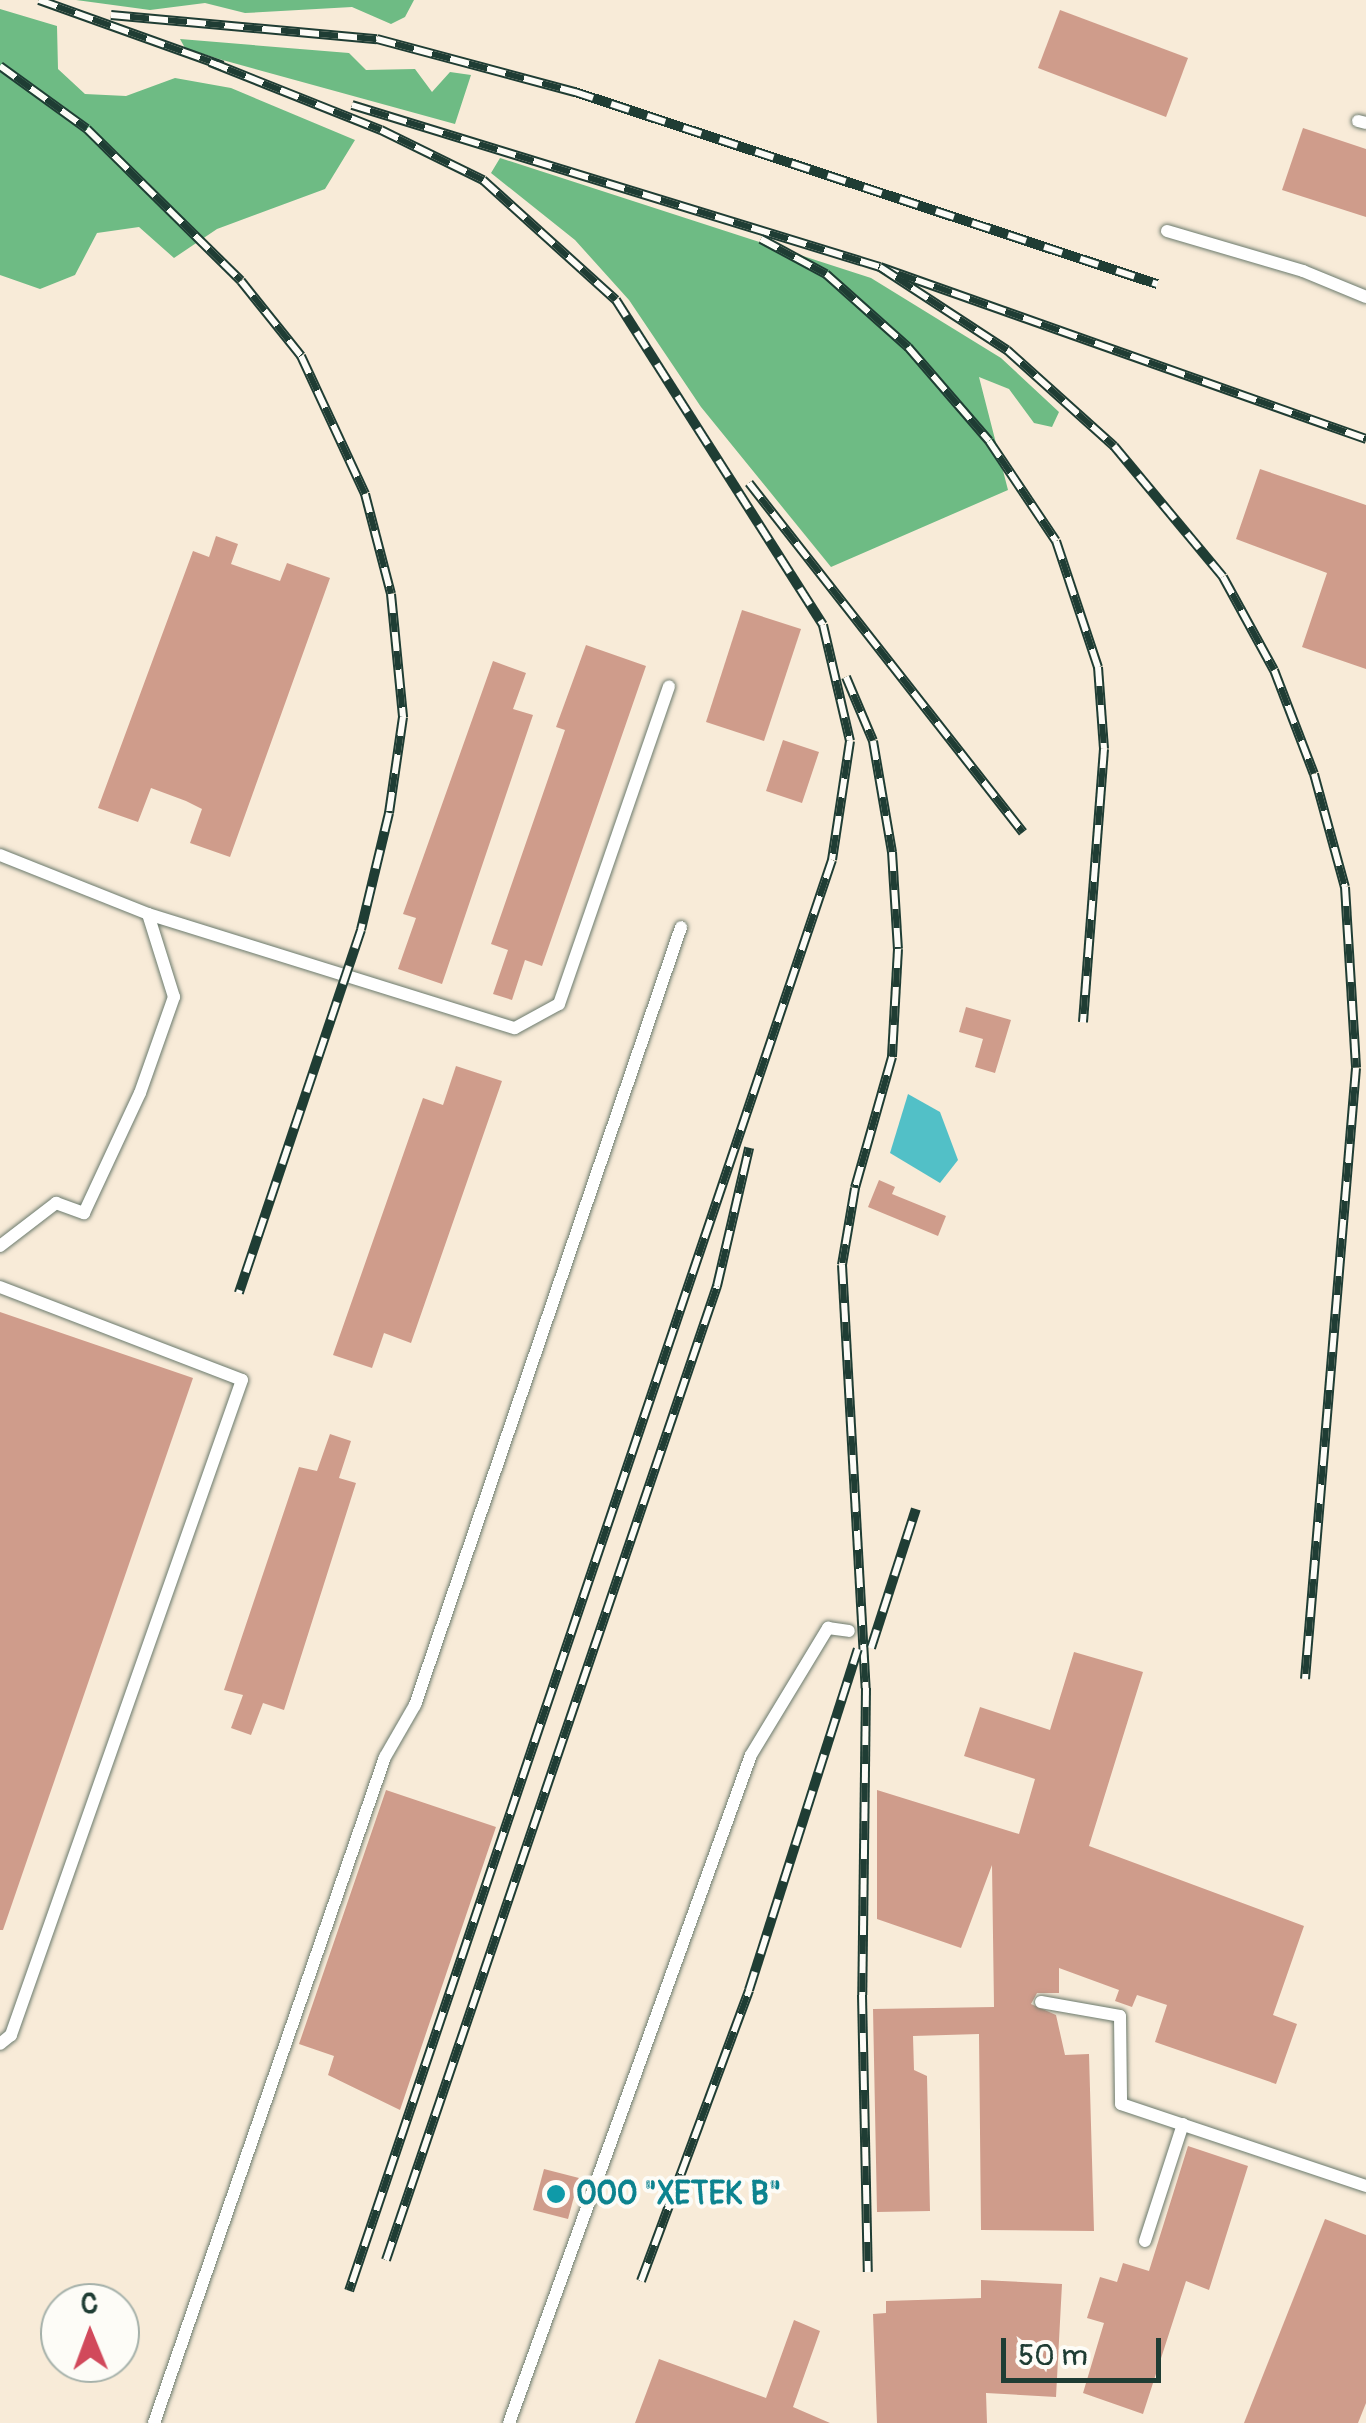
<!DOCTYPE html>
<meta charset="utf-8">
<style>
body{margin:0}
#map{position:relative;width:1366px;height:2423px;overflow:hidden;background:#f8ebd8;font-family:Pangolin,sans-serif}
div>[style]{position:absolute}
.forest>*{inset:0;background:#6ebb84}
.water>*{inset:0;background:#52c0c7}
.building>*{inset:0;background:#cf9c8b}
.roads{filter:drop-shadow(0 0 2px #6b7a6d) drop-shadow(0 0 2px #6b7a6d)}
.lane>*{height:12px;margin:-6px;padding:0 6px;transform-origin:6px;border-radius:6px;background:#fff}
.rail>*{height:10px;margin-top:-5px;transform-origin:0;background:repeating-linear-gradient(90deg,#fdfcf7 0 19px,#1f3d34 0 38px);box-sizing:border-box;border-block:2px solid #1f3d34}
.dots>*{width:28px;height:28px;translate:-50% -50%;box-sizing:border-box;border:5px solid #fdfcf7;border-radius:50%}
span{translate:-50% -50%;white-space:nowrap;text-align:center;line-height:1.15;-webkit-text-stroke:8px #fdfcf7;paint-order:stroke}
.culture-label{font-size:32px;color:#0d838f;font-weight:700}
.left{translate:0 -50%;text-align:left}
.north{position:absolute;left:40px;top:2283px;width:100px;height:100px;box-sizing:border-box;background:#fdfcf7;border:2px solid #a4b0a9;border-radius:50%;rotate:359deg;font-size:28px;font-weight:700;line-height:40px;text-align:center;color:#1f3d34}
.north::after{content:'';display:block;margin:auto;width:35px;height:45px;background:#d1495b;clip-path:polygon(50% 0,100% 100%,50% 72%,0 100%)}
.scale{position:absolute;left:1001px;top:2338px;width:160px;height:45px;box-sizing:border-box;border:5px solid #1f3d34;border-top:0;padding-left:12px;font-size:30px;line-height:35px;white-space:nowrap;color:#1f3d34;-webkit-text-stroke:8px #fdfcf7;paint-order:stroke}
</style>
<div id="map">
<div class="forest">
<i style="clip-path:polygon(76px 0,414px 0,405px 17px,391px 24px,352px 7px,245px 13px,205px 3px,150px 10px)"></i>
<i style="clip-path:polygon(0 9px,57px 26px,58px 69px,85px 94px,126px 96px,175px 78px,231px 88px,355px 140px,325px 189px,217px 229px,174px 258px,139px 227px,97px 233px,75px 275px,40px 289px,0 275px)"></i>
<i style="clip-path:polygon(180px 39px,349px 53px,366px 70px,415px 69px,432px 92px,450px 72px,471px 75px,455px 124px,219px 59px,185px 48px)"></i>
<i style="clip-path:polygon(500px 158px,871px 278px,1001px 358px,1059px 412px,1052px 427px,1034px 423px,1009px 389px,979px 377px,1008px 490px,831px 567px,701px 407px,629px 300px,575px 240px,491px 173px)"></i>
</div>
<div class="water">
<i style="clip-path:polygon(908px 1094px,940px 1112px,958px 1160px,940px 1183px,890px 1153px)"></i>
</div>
<div class="building">
<i style="clip-path:polygon(1060px 10px,1188px 58px,1166px 117px,1038px 68px)"></i>
<i style="clip-path:polygon(1303px 128px,1366px 149px,1366px 217px,1282px 190px)"></i>
<i style="clip-path:polygon(1260px 469px,1366px 505px,1366px 669px,1302px 647px,1327px 573px,1236px 539px)"></i>
<i style="clip-path:polygon(216px 536px,238px 544px,231px 564px,280px 581px,287px 563px,330px 578px,230px 857px,190px 843px,202px 809px,186px 801px,151px 788px,138px 822px,98px 808px,193px 551px,209px 557px)"></i>
<i style="clip-path:polygon(742px 610px,801px 629px,764px 741px,706px 722px)"></i>
<i style="clip-path:polygon(586px 645px,646px 666px,542px 966px,525px 960px,512px 1000px,493px 994px,508px 950px,491px 944px,565px 730px,556px 727px)"></i>
<i style="clip-path:polygon(493px 661px,526px 673px,513px 709px,533px 715px,442px 984px,398px 969px,416px 918px,403px 914px)"></i>
<i style="clip-path:polygon(783px 740px,819px 752px,802px 803px,766px 791px)"></i>
<i style="clip-path:polygon(966px 1007px,1011px 1020px,995px 1073px,975px 1067px,983px 1039px,959px 1032px)"></i>
<i style="clip-path:polygon(456px 1066px,502px 1081px,411px 1343px,384px 1333px,372px 1368px,333px 1355px,423px 1098px,443px 1105px)"></i>
<i style="clip-path:polygon(879px 1180px,895px 1187px,892px 1194px,946px 1216px,938px 1236px,868px 1207px)"></i>
<i style="clip-path:polygon(0 1312px,193px 1378px,3px 1930px,0 1930px)"></i>
<i style="clip-path:polygon(330px 1434px,351px 1441px,339px 1478px,356px 1483px,284px 1710px,263px 1703px,251px 1735px,231px 1728px,243px 1695px,224px 1690px,299px 1467px,317px 1471px)"></i>
<i style="clip-path:polygon(1074px 1652px,1143px 1672px,1089px 1846px,1304px 1926px,1273px 2015px,1297px 2024px,1276px 2084px,1155px 2042px,1167px 2005px,1137px 1995px,1132px 2007px,1115px 2001px,1119px 1990px,1059px 1968px,1059px 1993px,1037px 1993px,1031px 2004px,1056px 2015px,1065px 2055px,1089px 2054px,1094px 2231px,981px 2230px,979px 2034px,913px 2036px,914px 2070px,927px 2076px,930px 2211px,877px 2212px,873px 2009px,994px 2007px,992px 1865px,961px 1948px,877px 1919px,877px 1790px,1019px 1834px,1035px 1779px,964px 1756px,980px 1707px,1050px 1730px)"></i>
<i style="clip-path:polygon(386px 1790px,496px 1827px,400px 2110px,328px 2075px,334px 2056px,299px 2044px)"></i>
<i style="clip-path:polygon(1188px 2146px,1248px 2166px,1209px 2290px,1186px 2281px,1143px 2414px,1083px 2393px,1104px 2323px,1087px 2318px,1100px 2277px,1117px 2282px,1123px 2263px,1149px 2271px)"></i>
<i style="clip-path:polygon(544px 2169px,579px 2178px,568px 2219px,533px 2210px)"></i>
<i style="clip-path:polygon(1325px 2219px,1366px 2235px,1366px 2403px,1358px 2423px,1244px 2423px)"></i>
<i style="clip-path:polygon(981px 2280px,1062px 2284px,1056px 2397px,986px 2393px,987px 2423px,877px 2423px,873px 2314px,886px 2313px,886px 2301px,981px 2298px)"></i>
<i style="clip-path:polygon(794px 2320px,820px 2331px,793px 2407px,830px 2423px,635px 2423px,659px 2359px,766px 2398px)"></i>
</div>
<div class="roads">
<div class="lane">
<i style="left:1358px;top:121px;width:8px;rotate:14deg"></i>
<i style="left:1167px;top:231px;width:142px;rotate:16.4deg"></i>
<i style="left:1303px;top:271px;width:68px;rotate:22.4deg"></i>
<i style="left:0;top:855px;width:159px;rotate:21.7deg"></i>
<i style="left:148px;top:914px;width:384px;rotate:17.3deg"></i>
<i style="left:515px;top:1028px;width:50px;rotate:-28.6deg"></i>
<i style="left:559px;top:1004px;width:336px;rotate:-70.9deg"></i>
<i style="left:0;top:1246px;width:71px;rotate:-37.5deg"></i>
<i style="left:56px;top:1203px;width:30px;rotate:20deg"></i>
<i style="left:84px;top:1213px;width:132px;rotate:-65deg"></i>
<i style="left:140px;top:1093px;width:102px;rotate:-70.5deg"></i>
<i style="left:174px;top:997px;width:87px;rotate:-107.4deg"></i>
<i style="left:0;top:1287px;width:259px;rotate:21deg"></i>
<i style="left:242px;top:1380px;width:695px;rotate:109.43deg"></i>
<i style="left:11px;top:2035px;width:14px;rotate:141deg"></i>
<i style="left:1041px;top:2002px;width:80px;rotate:10deg"></i>
<i style="left:1120px;top:2016px;width:88px;rotate:89.3deg"></i>
<i style="left:1121px;top:2104px;width:258px;rotate:18.5deg"></i>
<i style="left:1145px;top:2241px;width:123px;rotate:-72deg"></i>
<i style="left:154px;top:2423px;width:705px;rotate:-70.87deg"></i>
<i style="left:385px;top:1757px;width:60px;rotate:-60deg"></i>
<i style="left:415px;top:1705px;width:822px;rotate:-71.12deg"></i>
<i style="left:509px;top:2423px;width:710px;rotate:-70.09deg"></i>
<i style="left:751px;top:1755px;width:149px;rotate:-58.8deg"></i>
<i style="left:828px;top:1628px;width:21px;rotate:8deg"></i>
</div>
</div>
<div class="rail">
<i style="left:39px;top:0;width:195px;rotate:19.7deg"></i>
<i style="left:111px;top:15px;width:267px;rotate:5.2deg"></i>
<i style="left:377px;top:39px;width:205px;rotate:15deg"></i>
<i style="left:575px;top:92px;width:613px;rotate:18.26deg"></i>
<i style="left:210px;top:62px;width:184px;rotate:21.7deg"></i>
<i style="left:381px;top:130px;width:114px;rotate:26.1deg"></i>
<i style="left:483px;top:180px;width:179px;rotate:42.1deg"></i>
<i style="left:616px;top:300px;width:385px;rotate:57.5deg"></i>
<i style="left:823px;top:625px;width:119px;rotate:76.9deg"></i>
<i style="left:850px;top:741px;width:120px;rotate:98.6deg"></i>
<i style="left:832px;top:860px;width:1510px;rotate:108.65deg"></i>
<i style="left:0;top:66px;width:107px;rotate:35.9deg"></i>
<i style="left:87px;top:129px;width:216px;rotate:44.6deg"></i>
<i style="left:241px;top:281px;width:96px;rotate:51.3deg"></i>
<i style="left:301px;top:356px;width:152px;rotate:65.1deg"></i>
<i style="left:365px;top:494px;width:103px;rotate:75.4deg"></i>
<i style="left:391px;top:594px;width:124px;rotate:84.4deg"></i>
<i style="left:403px;top:717px;width:97px;rotate:98.3deg"></i>
<i style="left:389px;top:813px;width:120px;rotate:103.5deg"></i>
<i style="left:361px;top:930px;width:383px;rotate:108.6deg"></i>
<i style="left:352px;top:105px;width:552px;rotate:17.06deg"></i>
<i style="left:880px;top:267px;width:516px;rotate:19.49deg"></i>
<i style="left:761px;top:239px;width:74px;rotate:28.3deg"></i>
<i style="left:826px;top:274px;width:110px;rotate:41.7deg"></i>
<i style="left:908px;top:347px;width:124px;rotate:49.2deg"></i>
<i style="left:989px;top:441px;width:120px;rotate:56.2deg"></i>
<i style="left:1056px;top:541px;width:133px;rotate:71.6deg"></i>
<i style="left:1098px;top:667px;width:82px;rotate:85.8deg"></i>
<i style="left:1104px;top:749px;width:274px;rotate:94.4deg"></i>
<i style="left:880px;top:267px;width:152px;rotate:33.2deg"></i>
<i style="left:1007px;top:350px;width:144px;rotate:41.9deg"></i>
<i style="left:1114px;top:446px;width:170px;rotate:50.2deg"></i>
<i style="left:1223px;top:577px;width:106px;rotate:61.3deg"></i>
<i style="left:1274px;top:670px;width:111px;rotate:69deg"></i>
<i style="left:1314px;top:774px;width:117px;rotate:74.7deg"></i>
<i style="left:1345px;top:887px;width:181px;rotate:86.5deg"></i>
<i style="left:1356px;top:1068px;width:613px;rotate:94.77deg"></i>
<i style="left:749px;top:483px;width:444px;rotate:51.9deg"></i>
<i style="left:846px;top:677px;width:69px;rotate:67.1deg"></i>
<i style="left:873px;top:741px;width:113px;rotate:80.3deg"></i>
<i style="left:892px;top:852px;width:97px;rotate:86.5deg"></i>
<i style="left:898px;top:949px;width:108px;rotate:93.2deg"></i>
<i style="left:892px;top:1057px;width:136px;rotate:105.8deg"></i>
<i style="left:855px;top:1188px;width:78px;rotate:99.6deg"></i>
<i style="left:842px;top:1265px;width:424px;rotate:86.8deg"></i>
<i style="left:866px;top:1688px;width:307px;rotate:90.7deg"></i>
<i style="left:862px;top:1995px;width:277px;rotate:88.8deg"></i>
<i style="left:871px;top:1648px;width:146px;rotate:-72.1deg"></i>
<i style="left:386px;top:2260px;width:1029px;rotate:-71.23deg"></i>
<i style="left:717px;top:1286px;width:142px;rotate:-76.9deg"></i>
<i style="left:641px;top:2281px;width:310px;rotate:-69.6deg"></i>
<i style="left:749px;top:1990px;width:358px;rotate:-72.3deg"></i>
</div>
<div class="dots">
<i style="left:556px;top:2194px;background:#0f9aa8"></i>
</div>
<div class="culture-label">
<span class="left" style="left:576px;top:2194px">ООО "ХЕТЕК В"</span>
</div>
<div class="north">С</div>
<div class="scale">50 m</div>
</div>
